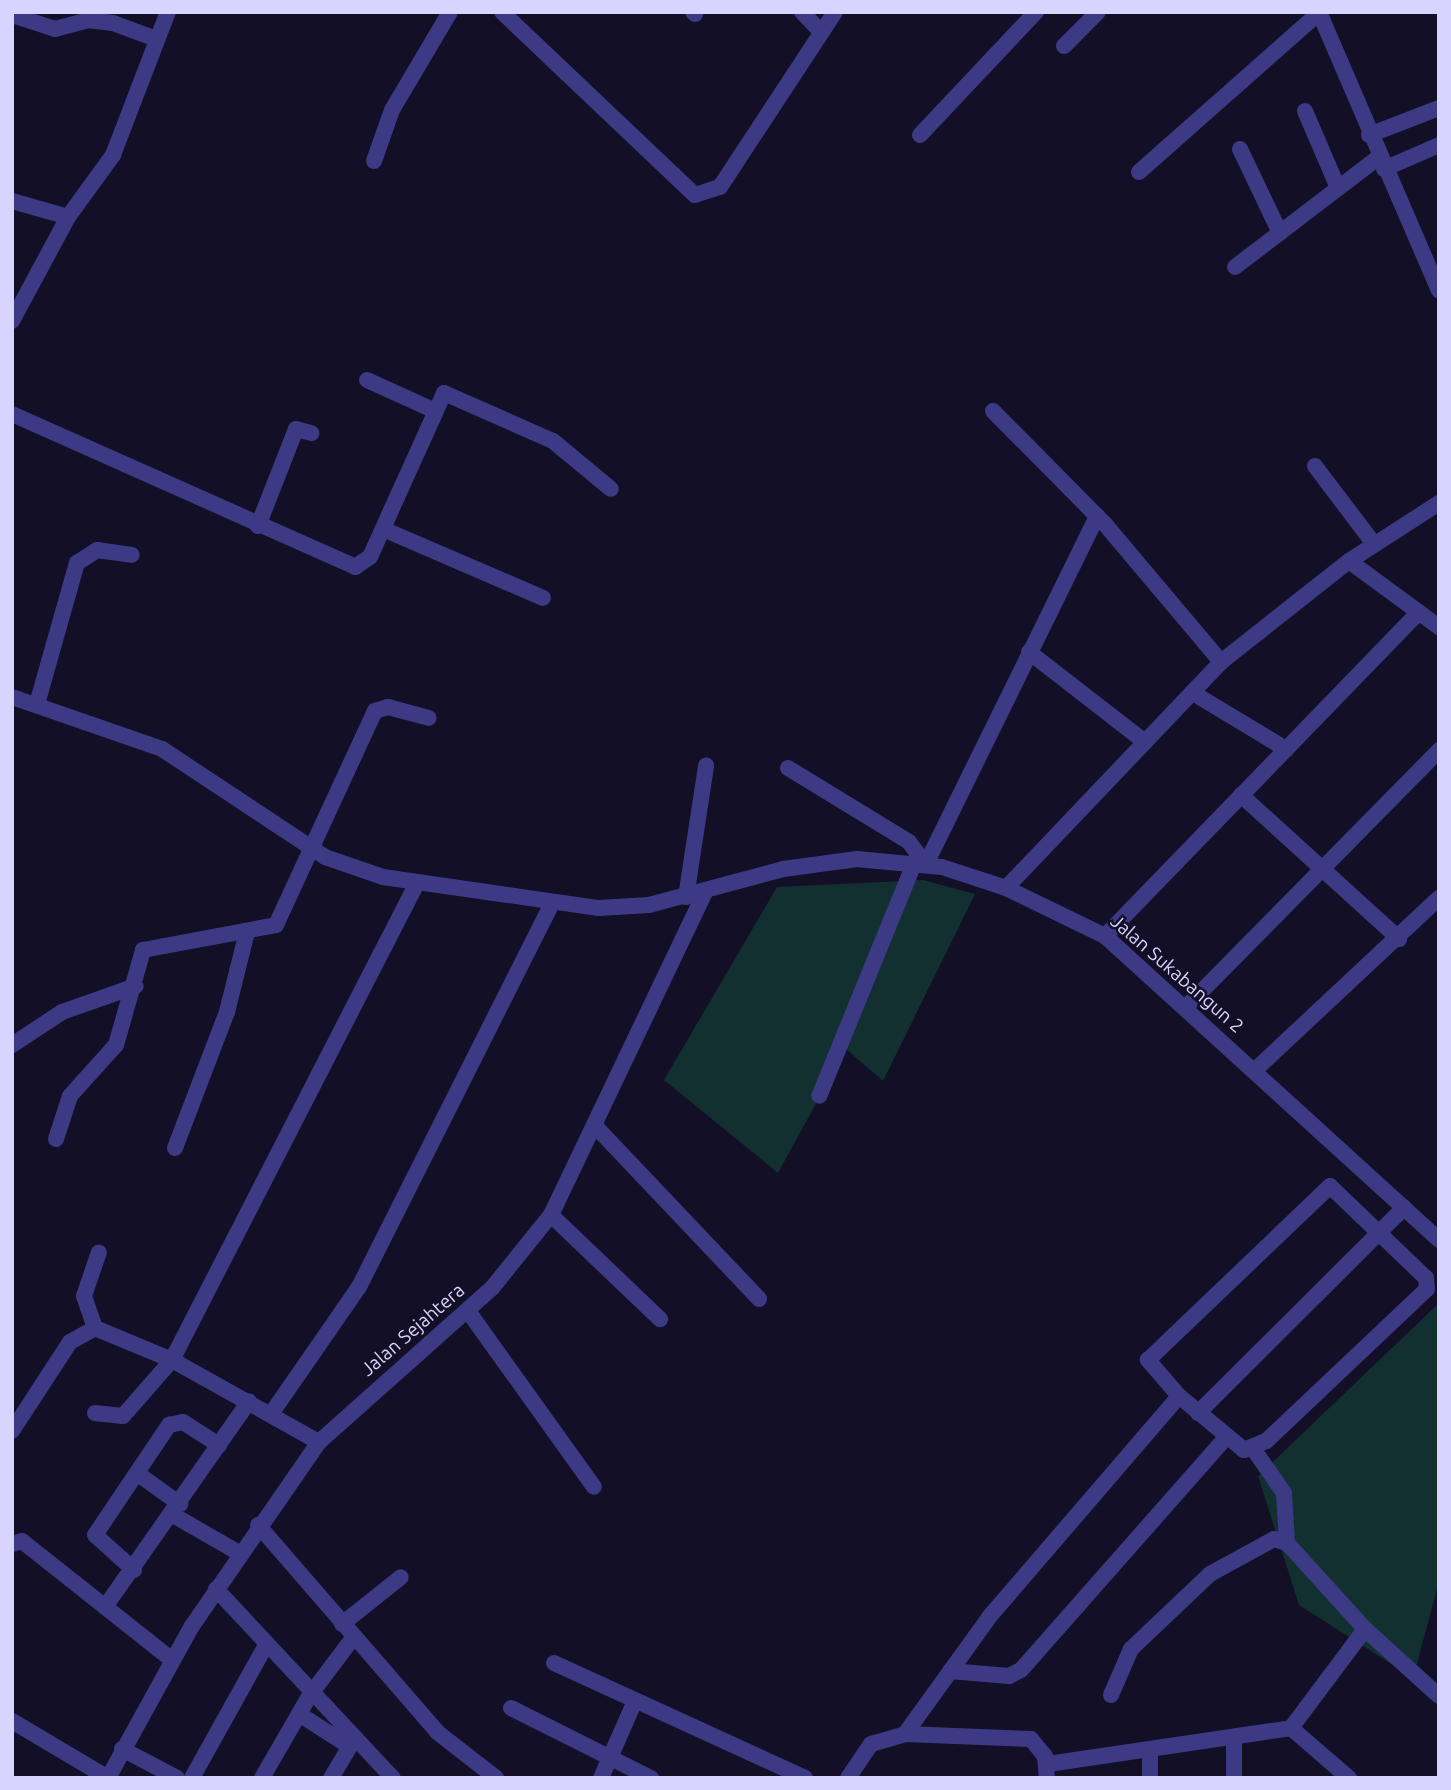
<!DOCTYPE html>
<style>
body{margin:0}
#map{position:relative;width:1451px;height:1790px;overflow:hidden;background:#130f26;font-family:Ubuntu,sans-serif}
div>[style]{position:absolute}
.green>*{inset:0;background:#12302f}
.street>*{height:16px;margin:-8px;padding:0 8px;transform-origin:8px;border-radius:8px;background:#3d3a85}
span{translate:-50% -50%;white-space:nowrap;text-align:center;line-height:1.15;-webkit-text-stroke:5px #130f26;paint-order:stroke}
.street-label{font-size:19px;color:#d9d4ff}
.frame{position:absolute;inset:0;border:14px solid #d9d4ff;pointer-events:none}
</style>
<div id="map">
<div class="green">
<i style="clip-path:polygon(923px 880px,975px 894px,883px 1081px,846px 1049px,778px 1173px,664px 1080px,777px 887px)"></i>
<i style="clip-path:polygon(1439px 1303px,1439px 1582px,1413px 1678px,1299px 1605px,1258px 1476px)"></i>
</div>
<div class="street">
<i style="left:502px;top:12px;width:266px;rotate:43.5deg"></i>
<i style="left:695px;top:195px;width:26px;rotate:-18deg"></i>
<i style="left:720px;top:187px;width:209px;rotate:-56.7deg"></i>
<i style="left:693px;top:12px;width:3px;rotate:45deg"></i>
<i style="left:802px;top:12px;width:28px;rotate:46deg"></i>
<i style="left:1319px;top:12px;width:303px;rotate:66.7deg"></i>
<i style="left:12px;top:15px;width:45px;rotate:18deg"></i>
<i style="left:55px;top:29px;width:34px;rotate:-15deg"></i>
<i style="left:88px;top:20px;width:25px;rotate:7deg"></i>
<i style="left:113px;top:23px;width:46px;rotate:20.4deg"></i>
<i style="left:1064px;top:46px;width:48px;rotate:-45deg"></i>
<i style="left:1305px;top:111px;width:84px;rotate:66.8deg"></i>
<i style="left:920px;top:135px;width:169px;rotate:-46.7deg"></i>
<i style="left:1369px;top:135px;width:75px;rotate:-21.1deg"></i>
<i style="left:1240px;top:149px;width:93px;rotate:64.5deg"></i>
<i style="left:374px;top:161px;width:54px;rotate:-70.6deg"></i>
<i style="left:392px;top:110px;width:114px;rotate:-59.4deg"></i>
<i style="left:1384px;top:169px;width:60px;rotate:-23.6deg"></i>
<i style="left:1139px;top:172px;width:240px;rotate:-41.5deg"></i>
<i style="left:12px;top:201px;width:58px;rotate:15.9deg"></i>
<i style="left:1235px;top:267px;width:181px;rotate:-37.4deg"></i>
<i style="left:12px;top:321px;width:118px;rotate:-61.7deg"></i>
<i style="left:68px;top:217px;width:77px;rotate:-54deg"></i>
<i style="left:113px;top:155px;width:153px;rotate:-69deg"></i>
<i style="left:367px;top:380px;width:72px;rotate:24.4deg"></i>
<i style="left:993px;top:411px;width:158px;rotate:45.3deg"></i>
<i style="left:1104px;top:523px;width:182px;rotate:49.9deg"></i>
<i style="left:12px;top:414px;width:376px;rotate:24deg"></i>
<i style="left:355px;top:567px;width:18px;rotate:-34deg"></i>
<i style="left:370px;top:557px;width:180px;rotate:-65.7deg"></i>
<i style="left:444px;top:393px;width:119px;rotate:23.8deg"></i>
<i style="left:553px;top:441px;width:75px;rotate:39.6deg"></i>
<i style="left:1315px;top:466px;width:98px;rotate:52.9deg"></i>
<i style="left:258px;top:526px;width:104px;rotate:-68.6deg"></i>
<i style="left:296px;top:429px;width:16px;rotate:15deg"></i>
<i style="left:383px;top:529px;width:174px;rotate:23.3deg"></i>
<i style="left:1349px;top:561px;width:112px;rotate:36.3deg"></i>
<i style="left:1029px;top:652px;width:147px;rotate:37.8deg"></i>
<i style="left:1193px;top:693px;width:109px;rotate:31.1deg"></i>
<i style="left:12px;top:697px;width:159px;rotate:19.1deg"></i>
<i style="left:162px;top:749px;width:196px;rotate:33.5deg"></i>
<i style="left:325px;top:857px;width:61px;rotate:19deg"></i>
<i style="left:383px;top:877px;width:218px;rotate:8.2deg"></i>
<i style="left:599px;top:908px;width:50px;rotate:-3.4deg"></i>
<i style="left:649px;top:905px;width:139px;rotate:-15deg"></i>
<i style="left:783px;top:869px;width:75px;rotate:-7.7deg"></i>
<i style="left:857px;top:859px;width:85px;rotate:5.4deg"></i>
<i style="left:942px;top:867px;width:67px;rotate:18.2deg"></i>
<i style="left:1006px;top:888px;width:110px;rotate:25.9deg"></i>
<i style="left:1105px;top:936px;width:452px;rotate:42.3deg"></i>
<i style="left:37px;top:704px;width:147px;rotate:-74.2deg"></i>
<i style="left:77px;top:563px;width:24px;rotate:-33deg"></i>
<i style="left:97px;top:550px;width:35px;rotate:8deg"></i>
<i style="left:788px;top:768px;width:142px;rotate:31.4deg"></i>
<i style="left:909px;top:842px;width:15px;rotate:53deg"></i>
<i style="left:918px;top:854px;width:261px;rotate:112.2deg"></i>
<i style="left:1241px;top:795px;width:214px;rotate:42.3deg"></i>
<i style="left:926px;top:864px;width:388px;rotate:-63.8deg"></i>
<i style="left:1006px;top:888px;width:312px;rotate:-46.4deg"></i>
<i style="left:1221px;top:662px;width:163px;rotate:-38.3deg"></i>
<i style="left:1349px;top:561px;width:107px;rotate:-32.8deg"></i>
<i style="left:686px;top:897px;width:133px;rotate:-81.3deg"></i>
<i style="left:1105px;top:936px;width:451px;rotate:-45.9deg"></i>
<i style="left:1186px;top:1007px;width:361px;rotate:-45.4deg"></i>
<i style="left:12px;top:1045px;width:60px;rotate:-33.4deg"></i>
<i style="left:62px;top:1012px;width:78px;rotate:-19.4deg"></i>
<i style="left:1255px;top:1070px;width:252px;rotate:-43.1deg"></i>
<i style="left:596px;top:1127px;width:237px;rotate:46.5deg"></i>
<i style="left:56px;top:1139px;width:45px;rotate:-72deg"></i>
<i style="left:70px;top:1096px;width:69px;rotate:-48deg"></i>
<i style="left:116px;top:1045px;width:99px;rotate:-74.1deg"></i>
<i style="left:143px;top:950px;width:135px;rotate:-10.6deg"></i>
<i style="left:276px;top:925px;width:236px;rotate:-65.2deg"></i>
<i style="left:375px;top:711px;width:14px;rotate:-17deg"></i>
<i style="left:388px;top:707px;width:42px;rotate:15deg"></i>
<i style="left:175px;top:1148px;width:146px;rotate:-69.1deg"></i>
<i style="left:227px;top:1012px;width:78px;rotate:-76deg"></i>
<i style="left:1330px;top:1186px;width:133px;rotate:43.8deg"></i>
<i style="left:1426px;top:1278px;width:11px;rotate:85deg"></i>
<i style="left:1427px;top:1289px;width:221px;rotate:136.6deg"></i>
<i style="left:1266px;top:1441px;width:24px;rotate:158deg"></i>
<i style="left:1244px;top:1450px;width:85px;rotate:-140.3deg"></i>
<i style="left:1179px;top:1396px;width:48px;rotate:-130.7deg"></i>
<i style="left:1148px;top:1360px;width:252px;rotate:-43.7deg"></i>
<i style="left:551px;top:1215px;width:151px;rotate:43.7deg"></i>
<i style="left:468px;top:1311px;width:216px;rotate:54.4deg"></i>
<i style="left:95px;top:1328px;width:34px;rotate:-109deg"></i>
<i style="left:84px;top:1296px;width:46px;rotate:-71.2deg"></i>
<i style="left:95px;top:1413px;width:28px;rotate:6deg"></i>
<i style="left:123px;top:1416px;width:74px;rotate:-48.8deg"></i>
<i style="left:172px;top:1360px;width:536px;rotate:-62.81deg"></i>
<i style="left:1198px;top:1413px;width:291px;rotate:-44.9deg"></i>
<i style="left:271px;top:1414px;width:155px;rotate:-55.3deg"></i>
<i style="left:359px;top:1287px;width:428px;rotate:-63.3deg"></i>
<i style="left:12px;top:1431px;width:106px;rotate:-56.9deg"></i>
<i style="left:70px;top:1342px;width:29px;rotate:-29deg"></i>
<i style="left:95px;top:1328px;width:83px;rotate:22.6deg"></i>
<i style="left:172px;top:1360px;width:168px;rotate:29.2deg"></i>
<i style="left:1254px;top:1450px;width:52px;rotate:55.1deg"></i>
<i style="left:1284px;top:1493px;width:50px;rotate:86.6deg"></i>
<i style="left:138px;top:1474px;width:52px;rotate:35.5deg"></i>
<i style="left:173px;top:1515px;width:76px;rotate:29.9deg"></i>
<i style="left:258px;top:1525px;width:274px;rotate:49.1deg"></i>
<i style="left:437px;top:1732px;width:75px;rotate:37.9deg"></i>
<i style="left:12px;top:1544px;width:10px;rotate:-17deg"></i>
<i style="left:22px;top:1541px;width:191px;rotate:38.4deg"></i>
<i style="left:134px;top:1570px;width:52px;rotate:-138.1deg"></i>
<i style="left:95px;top:1535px;width:133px;rotate:-56.1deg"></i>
<i style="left:169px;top:1425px;width:14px;rotate:-12deg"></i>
<i style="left:183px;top:1422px;width:43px;rotate:32.6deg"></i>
<i style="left:216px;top:1589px;width:259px;rotate:46.9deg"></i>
<i style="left:105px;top:1607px;width:251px;rotate:-55deg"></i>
<i style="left:342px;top:1624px;width:75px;rotate:-38.5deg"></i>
<i style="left:554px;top:1663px;width:276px;rotate:24.6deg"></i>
<i style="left:950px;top:1671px;width:59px;rotate:4.8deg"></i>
<i style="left:1009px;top:1676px;width:13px;rotate:-27deg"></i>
<i style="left:1021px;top:1670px;width:312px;rotate:-48.6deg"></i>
<i style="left:1111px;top:1695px;width:50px;rotate:-66.5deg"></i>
<i style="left:1131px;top:1649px;width:109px;rotate:-43.5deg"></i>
<i style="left:1210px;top:1574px;width:73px;rotate:-28.7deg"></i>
<i style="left:1274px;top:1539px;width:14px;rotate:17deg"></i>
<i style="left:1287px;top:1543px;width:116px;rotate:47.8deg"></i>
<i style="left:1365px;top:1629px;width:100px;rotate:42.2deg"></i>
<i style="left:511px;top:1708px;width:157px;rotate:26.6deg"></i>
<i style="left:299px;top:1714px;width:59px;rotate:32.6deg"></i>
<i style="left:12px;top:1721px;width:112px;rotate:30.7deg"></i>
<i style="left:1291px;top:1728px;width:77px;rotate:40.8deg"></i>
<i style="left:905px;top:1734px;width:145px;rotate:-54.2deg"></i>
<i style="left:990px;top:1616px;width:290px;rotate:-49.3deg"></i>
<i style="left:1234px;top:1739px;width:39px;rotate:90deg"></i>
<i style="left:122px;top:1749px;width:62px;rotate:27.8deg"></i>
<i style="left:1150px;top:1749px;width:29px;rotate:90deg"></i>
<i style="left:1048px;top:1764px;width:246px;rotate:-8.4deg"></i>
<i style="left:1291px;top:1728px;width:124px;rotate:-53.2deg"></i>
<i style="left:108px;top:1778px;width:174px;rotate:-61.1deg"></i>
<i style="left:192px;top:1626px;width:224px;rotate:-55.4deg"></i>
<i style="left:319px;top:1442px;width:232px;rotate:-41.7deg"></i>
<i style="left:492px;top:1288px;width:94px;rotate:-51.1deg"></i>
<i style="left:551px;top:1215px;width:360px;rotate:-64.5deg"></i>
<i style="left:192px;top:1778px;width:150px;rotate:-60.9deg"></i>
<i style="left:262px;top:1778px;width:96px;rotate:-60deg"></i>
<i style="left:310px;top:1695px;width:71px;rotate:-53deg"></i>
<i style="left:331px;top:1778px;width:47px;rotate:-59deg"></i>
<i style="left:601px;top:1778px;width:84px;rotate:-66.2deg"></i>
<i style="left:848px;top:1778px;width:41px;rotate:-55.9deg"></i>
<i style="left:871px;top:1744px;width:35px;rotate:-16deg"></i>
<i style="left:905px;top:1734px;width:126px;rotate:2.3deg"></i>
<i style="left:1031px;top:1739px;width:22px;rotate:51deg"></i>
<i style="left:1045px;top:1756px;width:22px;rotate:85deg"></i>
</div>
<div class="street-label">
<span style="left:1177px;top:974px;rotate:41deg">Jalan Sukabangun 2</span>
<span style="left:413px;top:1330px;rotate:-41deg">Jalan Sejahtera</span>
</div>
<div class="frame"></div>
</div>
